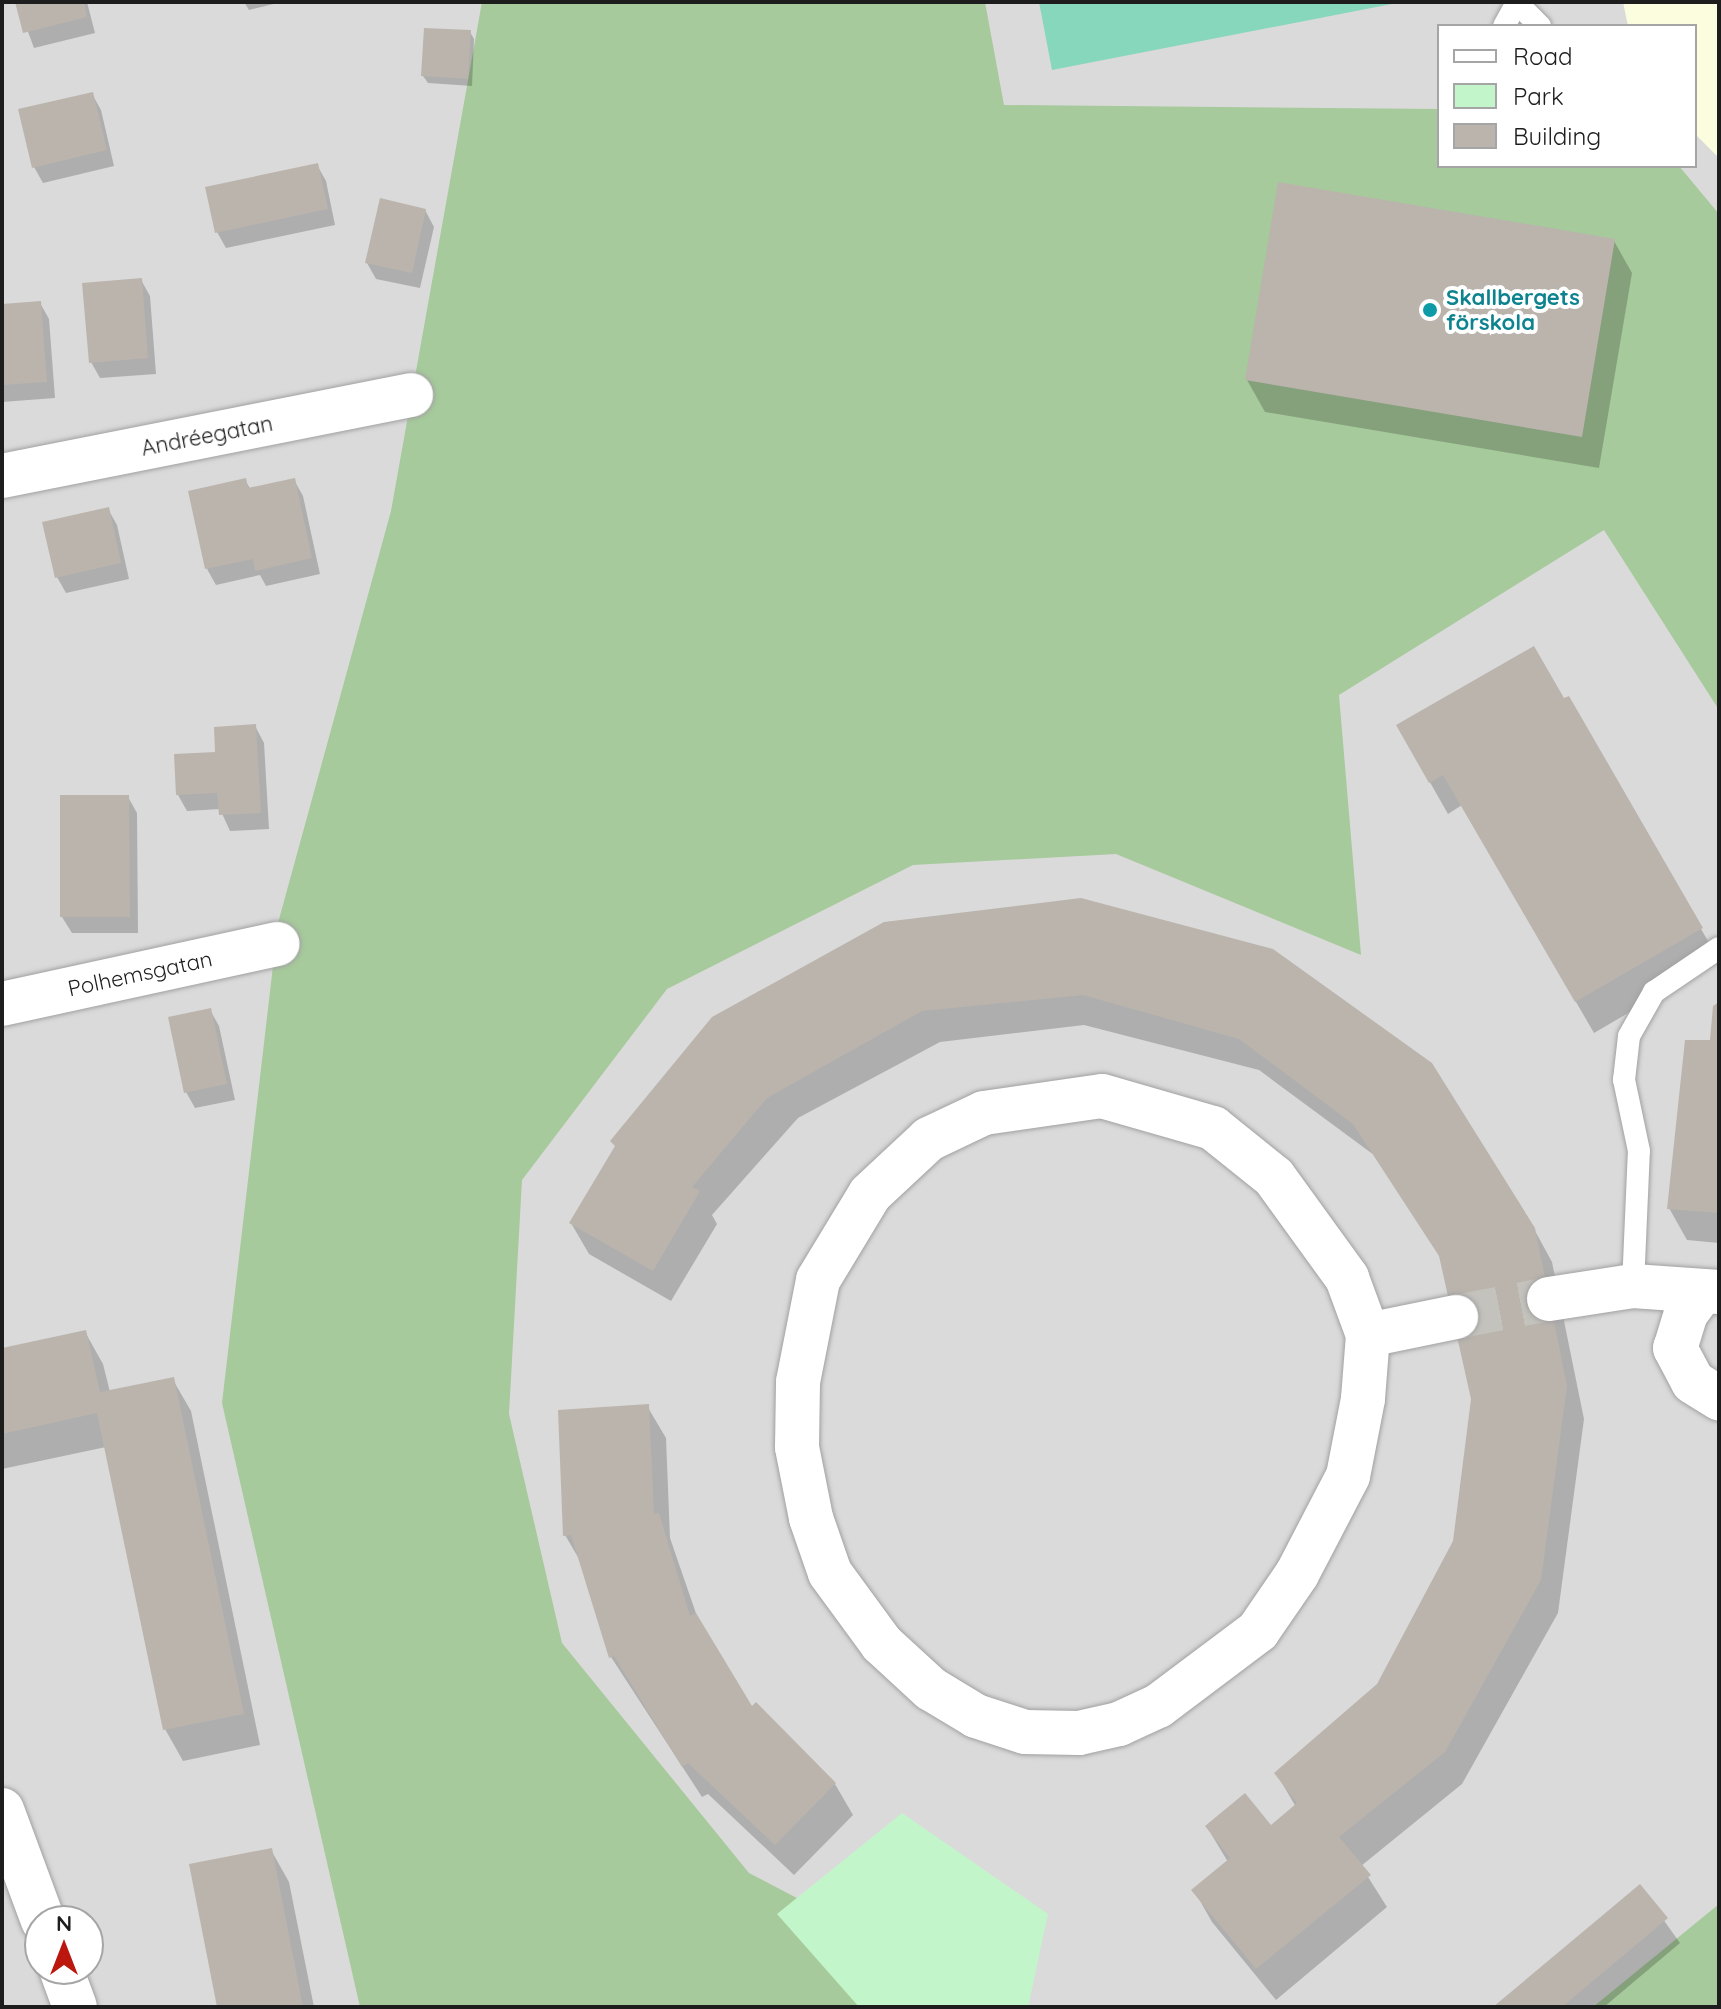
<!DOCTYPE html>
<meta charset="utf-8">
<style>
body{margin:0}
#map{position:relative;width:1721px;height:2009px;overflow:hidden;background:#eeebe4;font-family:Quicksand,sans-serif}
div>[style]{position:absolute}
.residential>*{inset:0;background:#dbdada}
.education>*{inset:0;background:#fbfdde}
.forest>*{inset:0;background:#a6ca9b}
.park>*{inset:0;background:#c3f5ca}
.pitch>*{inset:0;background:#87d7bc}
.shadow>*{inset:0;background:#0003}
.building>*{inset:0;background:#bab4ad}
.minor-tunnel>*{height:44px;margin-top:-22px;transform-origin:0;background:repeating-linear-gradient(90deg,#c4c2bc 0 44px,transparent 0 66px)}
.roads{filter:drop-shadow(0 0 2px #a1a1a1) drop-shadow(0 0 2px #a1a1a1)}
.service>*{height:22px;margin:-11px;padding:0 11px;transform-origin:11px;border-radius:11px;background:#fff}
.minor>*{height:44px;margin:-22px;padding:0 22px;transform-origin:22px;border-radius:22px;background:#fff}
.dots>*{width:22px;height:22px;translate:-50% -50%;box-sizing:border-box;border:4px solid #fff;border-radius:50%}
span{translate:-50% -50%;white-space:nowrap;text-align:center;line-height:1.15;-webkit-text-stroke:8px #fff;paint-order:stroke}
.culture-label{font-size:22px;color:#0d838f;font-weight:700}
.left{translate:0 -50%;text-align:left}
.street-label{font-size:22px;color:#1d1d1d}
.frame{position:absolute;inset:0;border:4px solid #1d1d1d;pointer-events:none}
.legend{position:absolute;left:1437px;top:24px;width:260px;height:144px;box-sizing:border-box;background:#fff;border:2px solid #a5a5a5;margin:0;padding:10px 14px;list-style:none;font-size:24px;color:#1d1d1d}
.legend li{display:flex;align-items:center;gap:16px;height:40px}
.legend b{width:40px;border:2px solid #a5a5a5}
.north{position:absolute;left:24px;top:1905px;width:80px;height:80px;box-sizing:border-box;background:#fff;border:2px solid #a5a5a5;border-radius:50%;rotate:0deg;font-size:22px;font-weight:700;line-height:32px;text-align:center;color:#1d1d1d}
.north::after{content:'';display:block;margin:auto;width:28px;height:36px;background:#bc170e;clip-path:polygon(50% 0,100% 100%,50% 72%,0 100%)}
</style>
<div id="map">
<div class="residential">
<i style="clip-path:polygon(evenodd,2px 2px,1719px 2px,1719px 2007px,2px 2007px,2px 2px,1439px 26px,1695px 26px,1695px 166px,1439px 166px,1439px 26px,2px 2px,40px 1921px,88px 1921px,88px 1969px,40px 1969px,40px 1921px)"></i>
</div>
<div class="education">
<i style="clip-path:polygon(1623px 2px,1719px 2px,1719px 158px,1695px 134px,1695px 26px,1628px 26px)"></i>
</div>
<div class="forest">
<i style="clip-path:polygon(482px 2px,985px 2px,1004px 105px,1439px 109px,1439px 166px,1679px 166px,1719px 214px,1719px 710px,1604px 530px,1339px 695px,1361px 955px,1116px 854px,913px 865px,667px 989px,522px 1180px,509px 1414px,562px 1643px,749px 1873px,1005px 2007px,360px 2007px,222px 1403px,278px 923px,391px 511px)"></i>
<i style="clip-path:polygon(1719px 1904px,1719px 2007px,1593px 2007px)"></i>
</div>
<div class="park">
<i style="clip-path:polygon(902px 1813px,1048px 1914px,1028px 2007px,859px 2007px,777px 1914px)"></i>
</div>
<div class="pitch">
<i style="clip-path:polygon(1039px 2px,1402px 2px,1052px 70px)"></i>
</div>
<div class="shadow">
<i style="clip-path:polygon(17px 2px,87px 2px,95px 33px,34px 48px)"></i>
<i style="clip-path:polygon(244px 2px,282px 2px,249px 10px)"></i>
<i style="clip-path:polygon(470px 32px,474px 39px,472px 86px,428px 83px,423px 76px)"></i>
<i style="clip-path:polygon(92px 94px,101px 110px,114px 166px,43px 183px,34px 167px)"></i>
<i style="clip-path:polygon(317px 165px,326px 181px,335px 225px,226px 248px,217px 232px)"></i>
<i style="clip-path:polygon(425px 210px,434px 227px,420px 288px,376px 279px,367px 263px)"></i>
<i style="clip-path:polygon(1614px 241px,1632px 273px,1599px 468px,1265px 412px,1247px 380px)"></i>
<i style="clip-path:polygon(141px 280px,150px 296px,156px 374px,100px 378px,91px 362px)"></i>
<i style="clip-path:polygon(40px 303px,49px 319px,55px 398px,2px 402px,2px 306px)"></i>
<i style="clip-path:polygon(245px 480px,251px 490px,294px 480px,303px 496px,320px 574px,266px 586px,260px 575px,216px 585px,207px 569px)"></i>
<i style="clip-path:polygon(108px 509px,117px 525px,129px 579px,66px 593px,57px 577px)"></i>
<i style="clip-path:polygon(1568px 699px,1719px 960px,1594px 1033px,1462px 805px,1448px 814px,1398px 726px)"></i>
<i style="clip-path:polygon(255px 726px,264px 743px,269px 829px,230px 831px,220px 809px,187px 811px,178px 795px,218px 754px)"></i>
<i style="clip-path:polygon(128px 797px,137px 813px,138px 933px,72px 933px,62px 917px)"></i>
<i style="clip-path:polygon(1081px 901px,1534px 1229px,1552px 1262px,1584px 1419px,1558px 1613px,1462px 1784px,1361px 1866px,1387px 1907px,1276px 2000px,1212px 1922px,1194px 1890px,1228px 1862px,1207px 1827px,1271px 1827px,1296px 1807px,1276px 1773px,1378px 1685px,1455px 1542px,1473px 1399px,1443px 1261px,1374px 1155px,1259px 1070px,1084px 1025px,940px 1042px,798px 1118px,712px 1215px,717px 1224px,671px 1301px,589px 1254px,571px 1223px,616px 1148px)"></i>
<i style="clip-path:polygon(1719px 1005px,1719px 1243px,1687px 1240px,1669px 1208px)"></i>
<i style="clip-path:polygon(210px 1010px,219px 1026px,235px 1100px,195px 1108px,186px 1092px)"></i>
<i style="clip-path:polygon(85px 1332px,103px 1364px,110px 1392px,173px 1380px,191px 1411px,260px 1745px,183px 1761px,165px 1729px,106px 1447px,2px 1469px,2px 1350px)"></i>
<i style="clip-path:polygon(647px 1406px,666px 1438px,670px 1538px,699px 1622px,752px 1710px,835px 1784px,853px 1815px,794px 1875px,708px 1794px,702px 1797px,611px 1657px,582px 1564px,565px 1535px)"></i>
<i style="clip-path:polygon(271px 1850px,289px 1882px,314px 2007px,219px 2007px)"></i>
<i style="clip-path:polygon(1640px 1887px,1680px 1943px,1604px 2007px,1496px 2007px)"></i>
</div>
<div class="building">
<i style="clip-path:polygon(15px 2px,84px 2px,87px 17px,23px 33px)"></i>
<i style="clip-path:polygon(424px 28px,471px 30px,468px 79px,421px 76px)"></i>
<i style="clip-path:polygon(93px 92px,107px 150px,32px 168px,18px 109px)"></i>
<i style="clip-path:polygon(318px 163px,328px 209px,215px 233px,205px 187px)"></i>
<i style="clip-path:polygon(1278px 182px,1615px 239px,1582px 437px,1245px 380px)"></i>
<i style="clip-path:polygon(380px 198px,426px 209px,412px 273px,365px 263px)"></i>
<i style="clip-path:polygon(142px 278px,148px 358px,89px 363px,82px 283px)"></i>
<i style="clip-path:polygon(41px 301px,47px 382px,2px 385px,2px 304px)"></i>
<i style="clip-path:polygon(246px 478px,248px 488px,295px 478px,312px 558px,255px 571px,253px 559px,205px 569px,188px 491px)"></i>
<i style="clip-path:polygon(109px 507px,121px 563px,55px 578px,42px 522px)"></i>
<i style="clip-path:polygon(1534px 646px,1564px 698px,1569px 696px,1703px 928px,1575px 1002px,1443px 775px,1429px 783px,1396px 725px)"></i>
<i style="clip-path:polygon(256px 724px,261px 813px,219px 815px,217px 793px,176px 795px,174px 754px,215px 752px,214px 727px)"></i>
<i style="clip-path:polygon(60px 795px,129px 795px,130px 917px,60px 917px)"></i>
<i style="clip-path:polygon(1081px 898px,1273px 949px,1432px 1063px,1535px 1228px,1567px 1386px,1541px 1580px,1445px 1752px,1339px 1837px,1371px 1875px,1256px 1969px,1191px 1890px,1230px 1858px,1205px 1826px,1245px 1793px,1271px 1825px,1297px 1803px,1274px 1773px,1377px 1684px,1453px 1541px,1471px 1399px,1439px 1256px,1353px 1124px,1239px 1039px,1083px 995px,922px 1011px,767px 1098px,692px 1187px,700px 1191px,653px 1271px,569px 1223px,615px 1146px,610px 1141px,712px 1017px,884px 922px)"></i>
<i style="clip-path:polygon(1719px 1002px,1719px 1213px,1667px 1209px,1685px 1040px,1710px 1040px,1713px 1006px)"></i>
<i style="clip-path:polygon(211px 1008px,227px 1084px,184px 1093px,168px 1017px)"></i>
<i style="clip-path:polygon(86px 1330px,100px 1392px,174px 1377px,244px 1714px,163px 1730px,97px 1413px,2px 1434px,2px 1348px)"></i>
<i style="clip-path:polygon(649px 1404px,654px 1514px,659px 1513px,690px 1616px,696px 1613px,752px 1706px,756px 1702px,836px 1783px,775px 1845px,688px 1763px,682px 1767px,614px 1656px,609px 1658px,571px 1535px,563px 1536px,558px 1410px)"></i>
<i style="clip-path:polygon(272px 1848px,303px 2007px,217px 2007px,189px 1864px)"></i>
<i style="clip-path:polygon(1640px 1884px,1668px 1918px,1562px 2007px,1493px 2007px)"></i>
</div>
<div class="minor-tunnel">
<i style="left:1456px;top:1317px;width:95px;rotate:-11deg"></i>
</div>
<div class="roads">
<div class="service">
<i style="left:1516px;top:2px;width:34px;rotate:45deg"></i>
<i style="left:1504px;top:26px;width:25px;rotate:-61deg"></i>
<i style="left:1633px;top:1286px;width:135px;rotate:-87.5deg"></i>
<i style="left:1639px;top:1151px;width:73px;rotate:-101.9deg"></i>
<i style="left:1624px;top:1080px;width:44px;rotate:-83.5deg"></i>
<i style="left:1629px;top:1036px;width:51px;rotate:-60.4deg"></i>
<i style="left:1654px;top:992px;width:78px;rotate:-34.1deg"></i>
</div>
<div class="minor">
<i style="left:2px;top:476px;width:417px;rotate:-11.2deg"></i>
<i style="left:2px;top:1004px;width:282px;rotate:-12.3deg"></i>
<i style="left:1102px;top:1096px;width:116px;rotate:16.1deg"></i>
<i style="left:1213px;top:1128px;width:78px;rotate:38.8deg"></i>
<i style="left:1274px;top:1177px;width:125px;rotate:54.1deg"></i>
<i style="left:1347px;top:1278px;width:61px;rotate:69.8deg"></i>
<i style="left:1368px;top:1335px;width:64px;rotate:94.5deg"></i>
<i style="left:1363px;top:1399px;width:78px;rotate:101deg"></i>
<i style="left:1348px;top:1476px;width:110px;rotate:117.5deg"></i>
<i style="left:1297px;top:1574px;width:69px;rotate:124.4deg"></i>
<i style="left:1258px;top:1631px;width:125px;rotate:143.1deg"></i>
<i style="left:1158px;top:1706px;width:43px;rotate:155.2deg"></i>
<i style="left:1119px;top:1724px;width:41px;rotate:167.3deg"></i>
<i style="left:1079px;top:1733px;width:54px;rotate:-178.9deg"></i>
<i style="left:1025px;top:1732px;width:52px;rotate:-161.9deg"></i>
<i style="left:976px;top:1716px;width:52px;rotate:-149deg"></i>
<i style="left:931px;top:1689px;width:67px;rotate:-137.4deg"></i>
<i style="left:882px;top:1644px;width:88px;rotate:-126.2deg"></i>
<i style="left:830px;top:1573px;width:58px;rotate:-109.1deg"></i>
<i style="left:811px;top:1518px;width:72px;rotate:-101.2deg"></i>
<i style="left:797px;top:1447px;width:65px;rotate:-89.1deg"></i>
<i style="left:798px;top:1382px;width:104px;rotate:-78.9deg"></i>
<i style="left:818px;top:1280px;width:100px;rotate:-58.8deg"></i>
<i style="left:870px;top:1194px;width:81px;rotate:-43deg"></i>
<i style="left:929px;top:1139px;width:61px;rotate:-25.3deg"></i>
<i style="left:984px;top:1113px;width:119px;rotate:-8.2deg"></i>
<i style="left:1702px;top:1292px;width:26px;rotate:127deg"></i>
<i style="left:1686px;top:1313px;width:37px;rotate:107deg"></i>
<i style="left:1675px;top:1348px;width:38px;rotate:62deg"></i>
<i style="left:1693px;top:1382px;width:31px;rotate:32deg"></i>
<i style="left:1549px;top:1299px;width:85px;rotate:-8.8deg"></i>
<i style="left:1633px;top:1286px;width:86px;rotate:4deg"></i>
<i style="left:1368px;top:1335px;width:90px;rotate:-11.6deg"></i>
<i style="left:2px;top:1810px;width:118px;rotate:69.7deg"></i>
<i style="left:61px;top:1969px;width:40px;rotate:69.8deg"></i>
</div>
</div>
<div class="dots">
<i style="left:1430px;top:310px;background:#0f9aa8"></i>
</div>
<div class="culture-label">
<span class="left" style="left:1446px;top:310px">Skallbergets<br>förskola</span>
</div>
<div class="street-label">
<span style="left:207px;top:436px;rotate:-11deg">Andréegatan</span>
<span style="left:140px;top:974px;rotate:-12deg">Polhemsgatan</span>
</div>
<div class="frame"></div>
<ul class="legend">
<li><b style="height:10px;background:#fff"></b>Road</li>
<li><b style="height:22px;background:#c3f5ca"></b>Park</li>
<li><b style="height:22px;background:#bab4ad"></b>Building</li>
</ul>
<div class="north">N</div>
</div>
